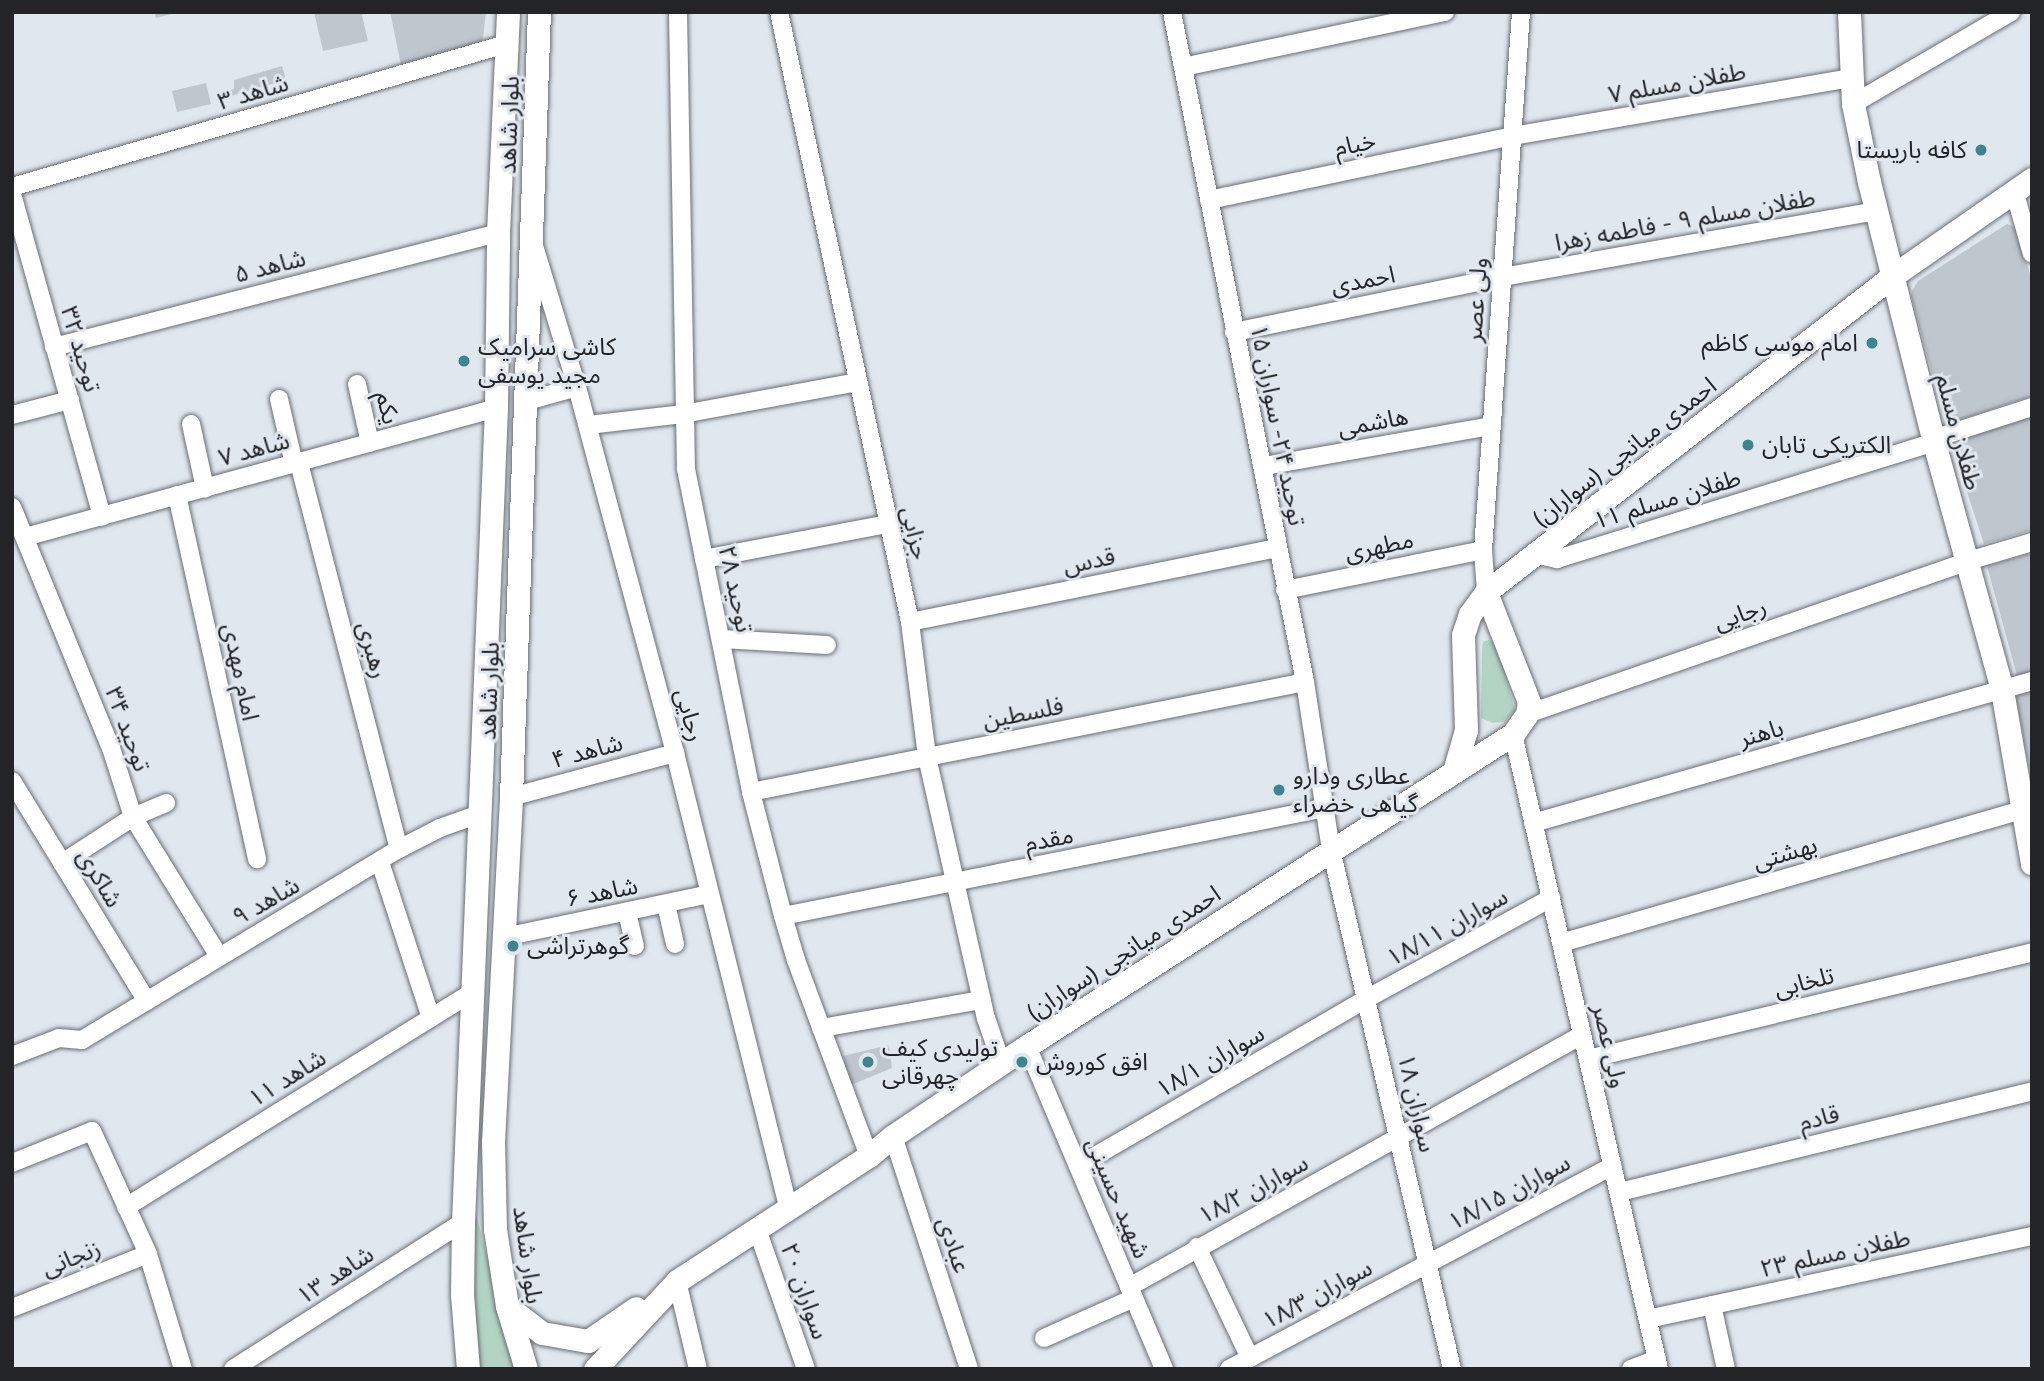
<!DOCTYPE html>
<meta charset="utf-8">
<style>
body{margin:0}
#map{position:relative;width:2044px;height:1381px;overflow:hidden;background:#e1e7ef;font-family:Mulish,"Noto Sans Arabic",sans-serif}
div>[style]{position:absolute}
.green>*{inset:0;background:#b3d4c3}
.building>*{inset:0;background:#c0c6ce}
.roads{filter:drop-shadow(0 0 2px #686d74) drop-shadow(0 0 2px #686d74)}
.street>*{height:18px;margin:-9px;padding:0 9px;transform-origin:9px;border-radius:9px;background:#fff}
.secondary>*{height:23px;margin:-11.5px;padding:0 11.5px;transform-origin:11.5px;border-radius:11.5px;background:#fff}
.dots>*{width:19px;height:19px;translate:-50% -50%;box-sizing:border-box;border:4px solid #e1e7ef;border-radius:50%}
span{translate:-50% -50%;white-space:nowrap;text-align:center;line-height:1.15;-webkit-text-stroke:6px #e1e7ef;paint-order:stroke}
.street-label{font-size:24px;color:#222427}
.poi-label{font-size:24px;color:#222427}
.right{translate:-100% -50%;text-align:right}
.left{translate:0 -50%;text-align:left}
.frame{position:absolute;inset:0;border:14px solid #222427;pointer-events:none}
</style>
<div id="map">
<div class="green">
<i style="clip-path:polygon(1489px 640px,1495px 644px,1502px 661px,1515px 711px,1505px 722px,1493px 723px,1481px 718px,1482px 650px,1483px 642px)"></i>
<i style="clip-path:polygon(474px 1205px,499px 1306px,519px 1369px,476px 1369px)"></i>
</div>
<div class="building">
<i style="clip-path:polygon(154px 12px,175px 12px,175px 13px,156px 18px)"></i>
<i style="clip-path:polygon(314px 12px,367px 12px,362px 15px,368px 41px,323px 51px)"></i>
<i style="clip-path:polygon(390px 12px,486px 12px,482px 47px,401px 65px)"></i>
<i style="clip-path:polygon(282px 66px,286px 80px,217px 100px,215px 94px,234px 89px,234px 80px)"></i>
<i style="clip-path:polygon(206px 83px,211px 104px,177px 112px,172px 91px)"></i>
<i style="clip-path:polygon(2007px 224px,2017px 228px,2032px 281px,2032px 396px,1946px 424px,1911px 296px,1913px 289px,1918px 281px)"></i>
<i style="clip-path:polygon(2032px 416px,2032px 530px,1984px 544px,1955px 455px,1957px 445px,1963px 437px)"></i>
<i style="clip-path:polygon(2032px 553px,2032px 675px,2018px 679px,1987px 566px)"></i>
<i style="clip-path:polygon(2032px 690px,2032px 771px,2030px 771px,2016px 699px,2019px 693px)"></i>
<i style="clip-path:polygon(889px 1045px,892px 1068px,851px 1085px,843px 1056px)"></i>
</div>
<div class="roads">
<div class="street">
<i style="left:678px;top:12px;width:457px;rotate:89deg"></i>
<i style="left:686px;top:469px;width:329px;rotate:78.6deg"></i>
<i style="left:751px;top:792px;width:128px;rotate:75.5deg"></i>
<i style="left:783px;top:916px;width:46px;rotate:73.5deg"></i>
<i style="left:796px;top:960px;width:209px;rotate:69.6deg"></i>
<i style="left:779px;top:12px;width:624px;rotate:77.88deg"></i>
<i style="left:910px;top:622px;width:136px;rotate:82.8deg"></i>
<i style="left:927px;top:757px;width:268px;rotate:77.3deg"></i>
<i style="left:986px;top:1018px;width:50px;rotate:71.2deg"></i>
<i style="left:1172px;top:12px;width:683px;rotate:78.77deg"></i>
<i style="left:1305px;top:682px;width:169px;rotate:81.2deg"></i>
<i style="left:1331px;top:849px;width:534px;rotate:76.9deg"></i>
<i style="left:1183px;top:67px;width:268px;rotate:-11.9deg"></i>
<i style="left:1853px;top:104px;width:183px;rotate:-30.2deg"></i>
<i style="left:12px;top:187px;width:514px;rotate:-16.14deg"></i>
<i style="left:2014px;top:190px;width:66px;rotate:74.3deg"></i>
<i style="left:12px;top:194px;width:335px;rotate:74.4deg"></i>
<i style="left:1209px;top:200px;width:310px;rotate:-11.9deg"></i>
<i style="left:1512px;top:136px;width:343px;rotate:-9.7deg"></i>
<i style="left:535px;top:249px;width:144px;rotate:73.1deg"></i>
<i style="left:577px;top:387px;width:379px;rotate:75deg"></i>
<i style="left:675px;top:753px;width:467px;rotate:76deg"></i>
<i style="left:1234px;top:332px;width:274px;rotate:-11.6deg"></i>
<i style="left:1502px;top:277px;width:379px;rotate:-10deg"></i>
<i style="left:54px;top:347px;width:458px;rotate:-14.4deg"></i>
<i style="left:357px;top:384px;width:60px;rotate:77.6deg"></i>
<i style="left:279px;top:399px;width:67px;rotate:77deg"></i>
<i style="left:527px;top:401px;width:52px;rotate:-15.6deg"></i>
<i style="left:12px;top:415px;width:60px;rotate:-14.5deg"></i>
<i style="left:191px;top:424px;width:66px;rotate:77.7deg"></i>
<i style="left:588px;top:425px;width:96px;rotate:-6.6deg"></i>
<i style="left:683px;top:414px;width:177px;rotate:-10.4deg"></i>
<i style="left:1933px;top:439px;width:104px;rotate:-17.9deg"></i>
<i style="left:299px;top:463px;width:399px;rotate:75.5deg"></i>
<i style="left:1264px;top:466px;width:230px;rotate:-10deg"></i>
<i style="left:177px;top:495px;width:373px;rotate:77.6deg"></i>
<i style="left:12px;top:507px;width:261px;rotate:67.7deg"></i>
<i style="left:111px;top:748px;width:72px;rotate:72.3deg"></i>
<i style="left:133px;top:817px;width:163px;rotate:58.3deg"></i>
<i style="left:25px;top:537px;width:488px;rotate:-15.3deg"></i>
<i style="left:1535px;top:554px;width:23px;rotate:13deg"></i>
<i style="left:1557px;top:559px;width:395px;rotate:-17.2deg"></i>
<i style="left:704px;top:559px;width:187px;rotate:-10.8deg"></i>
<i style="left:1285px;top:590px;width:202px;rotate:-11.4deg"></i>
<i style="left:1486px;top:592px;width:42px;rotate:-94.1deg"></i>
<i style="left:1483px;top:550px;width:539px;rotate:-85.96deg"></i>
<i style="left:910px;top:622px;width:374px;rotate:-11.4deg"></i>
<i style="left:722px;top:639px;width:105px;rotate:3.3deg"></i>
<i style="left:1527px;top:714px;width:467px;rotate:-19.1deg"></i>
<i style="left:1968px;top:561px;width:67px;rotate:-16.5deg"></i>
<i style="left:1513px;top:734px;width:652px;rotate:77.05deg"></i>
<i style="left:12px;top:781px;width:258px;rotate:58.5deg"></i>
<i style="left:751px;top:792px;width:565px;rotate:-11.23deg"></i>
<i style="left:511px;top:797px;width:170px;rotate:-15deg"></i>
<i style="left:1533px;top:823px;width:519px;rotate:-15.88deg"></i>
<i style="left:380px;top:862px;width:164px;rotate:71.9deg"></i>
<i style="left:62px;top:863px;width:85px;rotate:-32.9deg"></i>
<i style="left:133px;top:817px;width:36px;rotate:-23deg"></i>
<i style="left:666px;top:904px;width:41px;rotate:77.3deg"></i>
<i style="left:627px;top:912px;width:35px;rotate:77deg"></i>
<i style="left:783px;top:916px;width:553px;rotate:-11.27deg"></i>
<i style="left:504px;top:937px;width:209px;rotate:-11.8deg"></i>
<i style="left:1561px;top:943px;width:490px;rotate:-16.1deg"></i>
<i style="left:821px;top:1028px;width:163px;rotate:-9.9deg"></i>
<i style="left:1027px;top:1046px;width:351px;rotate:67deg"></i>
<i style="left:12px;top:1056px;width:50px;rotate:-21deg"></i>
<i style="left:59px;top:1038px;width:23px;rotate:5deg"></i>
<i style="left:82px;top:1040px;width:370px;rotate:-31.1deg"></i>
<i style="left:399px;top:849px;width:46px;rotate:-27.1deg"></i>
<i style="left:440px;top:828px;width:41px;rotate:-19.7deg"></i>
<i style="left:1588px;top:1059px;width:457px;rotate:-13.5deg"></i>
<i style="left:893px;top:1136px;width:245px;rotate:71.9deg"></i>
<i style="left:12px;top:1163px;width:86px;rotate:-21.8deg"></i>
<i style="left:92px;top:1131px;width:135px;rotate:65.5deg"></i>
<i style="left:148px;top:1254px;width:120px;rotate:73.1deg"></i>
<i style="left:1078px;top:1166px;width:333px;rotate:-30.1deg"></i>
<i style="left:1366px;top:999px;width:211px;rotate:-28.6deg"></i>
<i style="left:1619px;top:1192px;width:425px;rotate:-13.7deg"></i>
<i style="left:126px;top:1207px;width:410px;rotate:-31.8deg"></i>
<i style="left:757px;top:1229px;width:148px;rotate:70.7deg"></i>
<i style="left:1197px;top:1247px;width:123px;rotate:64.5deg"></i>
<i style="left:677px;top:1281px;width:90px;rotate:76.6deg"></i>
<i style="left:1129px;top:1287px;width:518px;rotate:-29.09deg"></i>
<i style="left:1712px;top:1305px;width:66px;rotate:77.7deg"></i>
<i style="left:12px;top:1308px;width:146px;rotate:-21.7deg"></i>
<i style="left:1648px;top:1319px;width:393px;rotate:-12.2deg"></i>
<i style="left:1044px;top:1338px;width:98px;rotate:-24deg"></i>
<i style="left:233px;top:1369px;width:273px;rotate:-32.6deg"></i>
<i style="left:1229px;top:1369px;width:434px;rotate:-27.9deg"></i>
<i style="left:1631px;top:1369px;width:28px;rotate:-21deg"></i>
</div>
<div class="secondary">
<i style="left:1849px;top:12px;width:92px;rotate:87.5deg"></i>
<i style="left:1853px;top:104px;width:80px;rotate:78.4deg"></i>
<i style="left:1869px;top:182px;width:265px;rotate:76deg"></i>
<i style="left:1933px;top:439px;width:260px;rotate:74.6deg"></i>
<i style="left:2002px;top:690px;width:176px;rotate:80.2deg"></i>
<i style="left:1455px;top:768px;width:40px;rotate:-74deg"></i>
<i style="left:1466px;top:730px;width:95px;rotate:-91.8deg"></i>
<i style="left:1463px;top:635px;width:22px;rotate:-72deg"></i>
<i style="left:1470px;top:614px;width:27px;rotate:-54deg"></i>
<i style="left:1486px;top:592px;width:513px;rotate:-37.87deg"></i>
<i style="left:1891px;top:277px;width:172px;rotate:-34.8deg"></i>
<i style="left:508px;top:1307px;width:43px;rotate:37.4deg"></i>
<i style="left:542px;top:1333px;width:47px;rotate:9.9deg"></i>
<i style="left:588px;top:1341px;width:58px;rotate:-34.5deg"></i>
<i style="left:468px;top:1369px;width:75px;rotate:-94.6deg"></i>
<i style="left:462px;top:1294px;width:72px;rotate:-89.2deg"></i>
<i style="left:463px;top:1222px;width:815px;rotate:-87.68deg"></i>
<i style="left:496px;top:408px;width:175px;rotate:-89.3deg"></i>
<i style="left:498px;top:233px;width:221px;rotate:-87.4deg"></i>
<i style="left:526px;top:1369px;width:66px;rotate:-106.8deg"></i>
<i style="left:507px;top:1306px;width:78px;rotate:-98.9deg"></i>
<i style="left:495px;top:1229px;width:87px;rotate:-91.3deg"></i>
<i style="left:493px;top:1142px;width:345px;rotate:-87deg"></i>
<i style="left:511px;top:797px;width:785px;rotate:-87.96deg"></i>
<i style="left:595px;top:1369px;width:120px;rotate:-47deg"></i>
<i style="left:677px;top:1281px;width:229px;rotate:-33.1deg"></i>
<i style="left:869px;top:1156px;width:31px;rotate:-40deg"></i>
<i style="left:893px;top:1136px;width:161px;rotate:-33.9deg"></i>
<i style="left:1027px;top:1046px;width:578px;rotate:-32.7deg"></i>
<i style="left:1513px;top:734px;width:24px;rotate:-55deg"></i>
<i style="left:1527px;top:714px;width:12px;rotate:-81deg"></i>
<i style="left:1529px;top:702px;width:118px;rotate:-111.4deg"></i>
</div>
</div>
<div class="dots">
<i style="left:1981px;top:150px;background:#3d848c"></i>
<i style="left:1872px;top:343px;background:#3d848c"></i>
<i style="left:464px;top:361px;background:#3d848c"></i>
<i style="left:1748px;top:445px;background:#3d848c"></i>
<i style="left:1279px;top:790px;background:#3d848c"></i>
<i style="left:513px;top:946px;background:#3d848c"></i>
<i style="left:868px;top:1062px;background:#3d848c"></i>
<i style="left:1022px;top:1062px;background:#3d848c"></i>
</div>
<div class="street-label">
<span style="left:1677px;top:83px;rotate:-10deg">طفلان مسلم ۷</span>
<span style="left:253px;top:92px;rotate:-16deg">شاهد ۳</span>
<span style="left:509px;top:125px;rotate:-88deg">بلوار شاهد</span>
<span style="left:1355px;top:144px;rotate:-12deg">خیام</span>
<span style="left:1685px;top:220px;rotate:-10deg">طفلان مسلم ۹ - فاطمه زهرا</span>
<span style="left:270px;top:266px;rotate:-14deg">شاهد ۵</span>
<span style="left:1363px;top:280px;rotate:-11deg">احمدی</span>
<span style="left:1476px;top:300px;rotate:-86deg">ولی عصر</span>
<span style="left:81px;top:349px;rotate:74deg">توحید ۳۲</span>
<span style="left:388px;top:408px;rotate:77deg">یکم</span>
<span style="left:1373px;top:422px;rotate:-10deg">هاشمی</span>
<span style="left:1278px;top:425px;rotate:79deg">توحید ۲۴- سواران ۱۵</span>
<span style="left:1959px;top:432px;rotate:75deg">طفلان مسلم</span>
<span style="left:254px;top:449px;rotate:-15deg">شاهد ۷</span>
<span style="left:1624px;top:452px;rotate:-38deg">احمدی میانجی (سواران)</span>
<span style="left:1667px;top:499px;rotate:-17deg">طفلان مسلم ۱۱</span>
<span style="left:915px;top:533px;rotate:77deg">جزایی</span>
<span style="left:1379px;top:546px;rotate:-12deg">مطهری</span>
<span style="left:1089px;top:561px;rotate:-12deg">قدس</span>
<span style="left:736px;top:589px;rotate:78deg">توحید ۲۸</span>
<span style="left:1740px;top:614px;rotate:-19deg">رجایی</span>
<span style="left:373px;top:650px;rotate:75deg">رهبری</span>
<span style="left:241px;top:672px;rotate:78deg">امام مهدی</span>
<span style="left:489px;top:691px;rotate:-88deg">بلوار شاهد</span>
<span style="left:1023px;top:713px;rotate:-11deg">فلسطین</span>
<span style="left:690px;top:715px;rotate:75deg">رجایی</span>
<span style="left:128px;top:729px;rotate:70deg">توحید ۳۴</span>
<span style="left:1761px;top:733px;rotate:-16deg">باهنر</span>
<span style="left:587px;top:751px;rotate:-15deg">شاهد ۴</span>
<span style="left:1049px;top:839px;rotate:-11deg">مقدم</span>
<span style="left:1785px;top:853px;rotate:-16deg">بهشتی</span>
<span style="left:100px;top:878px;rotate:59deg">شاکری</span>
<span style="left:602px;top:892px;rotate:-11deg">شاهد ۶</span>
<span style="left:266px;top:901px;rotate:-30deg">شاهد ۹</span>
<span style="left:1447px;top:927px;rotate:-29deg">سواران ۱۸/۱۱</span>
<span style="left:1123px;top:953px;rotate:-33deg">احمدی میانجی (سواران)</span>
<span style="left:1804px;top:982px;rotate:-14deg">تلخابی</span>
<span style="left:1610px;top:1046px;rotate:77deg">ولی عصر</span>
<span style="left:1210px;top:1061px;rotate:-30deg">سواران ۱۸/۱</span>
<span style="left:287px;top:1078px;rotate:-32deg">شاهد ۱۱</span>
<span style="left:1417px;top:1103px;rotate:77deg">سواران ۱۸</span>
<span style="left:1819px;top:1118px;rotate:-14deg">قادم</span>
<span style="left:1253px;top:1189px;rotate:-28deg">سواران ۱۸/۲</span>
<span style="left:1509px;top:1192px;rotate:-28deg">سواران ۱۸/۱۵</span>
<span style="left:1118px;top:1198px;rotate:67deg">شهید حسینی</span>
<span style="left:954px;top:1245px;rotate:72deg">عبادی</span>
<span style="left:1835px;top:1253px;rotate:-12deg">طفلان مسلم ۲۳</span>
<span style="left:528px;top:1255px;rotate:82deg">بلوار شاهد</span>
<span style="left:71px;top:1258px;rotate:-22deg">زنجانی</span>
<span style="left:335px;top:1275px;rotate:-33deg">شاهد ۱۳</span>
<span style="left:805px;top:1291px;rotate:71deg">سواران ۲۰</span>
<span style="left:1317px;top:1294px;rotate:-28deg">سواران ۱۸/۳</span>
</div>
<div class="poi-label">
<span class="right" style="left:1967px;top:150px">کافه باریستا</span>
<span class="right" style="left:1858px;top:343px">امام موسی کاظم</span>
<span class="left" style="left:478px;top:361px">کاشی سرامیک<br>مجید یوسفی</span>
<span class="left" style="left:1762px;top:445px">الکتریکی تابان</span>
<span class="left" style="left:1293px;top:790px">عطاری ودارو<br>گیاهی خضراء</span>
<span class="left" style="left:527px;top:946px">گوهرتراشی</span>
<span class="left" style="left:882px;top:1062px">تولیدی کیف<br>چهرقانی</span>
<span class="left" style="left:1036px;top:1062px">افق کوروش</span>
</div>
<div class="frame"></div>
</div>
